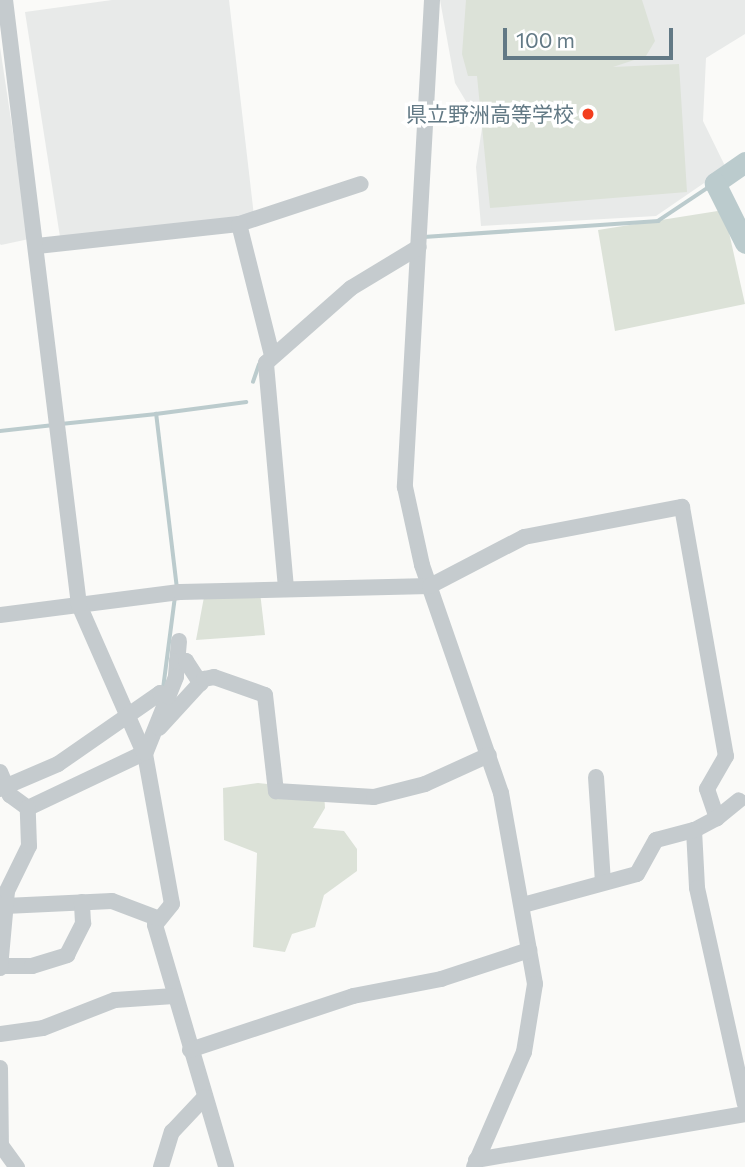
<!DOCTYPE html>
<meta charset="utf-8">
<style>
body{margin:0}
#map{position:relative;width:745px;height:1167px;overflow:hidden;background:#fafaf8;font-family:Commissioner,"Noto Sans JP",sans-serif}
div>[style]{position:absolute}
.built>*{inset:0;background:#e8eae9}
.green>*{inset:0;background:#dce2d8}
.stream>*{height:3.5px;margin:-1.75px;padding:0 1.75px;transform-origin:1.75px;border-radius:1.75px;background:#bbcbcd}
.river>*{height:21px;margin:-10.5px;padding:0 10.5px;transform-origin:10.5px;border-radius:10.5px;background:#bbcbcd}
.minor>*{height:16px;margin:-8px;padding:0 8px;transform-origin:8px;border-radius:8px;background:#c5cbce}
.dots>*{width:19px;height:19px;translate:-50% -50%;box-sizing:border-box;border:4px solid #fff;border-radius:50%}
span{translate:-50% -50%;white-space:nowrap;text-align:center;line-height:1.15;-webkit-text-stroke:7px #fff;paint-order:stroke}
.poi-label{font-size:21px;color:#627985}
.right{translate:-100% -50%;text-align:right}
.scale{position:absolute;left:503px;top:28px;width:170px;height:32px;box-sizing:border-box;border:4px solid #627985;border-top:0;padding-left:9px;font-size:21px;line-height:24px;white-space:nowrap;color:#627985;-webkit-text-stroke:5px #fff;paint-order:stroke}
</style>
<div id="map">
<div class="built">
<i style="clip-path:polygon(112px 0,229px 0,254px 216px,60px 237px,25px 12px)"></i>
<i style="clip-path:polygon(440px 0,745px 0,745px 34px,706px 58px,703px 121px,726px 168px,656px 216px,481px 226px,476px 167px,482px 128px,455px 83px)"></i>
<i style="clip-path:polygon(0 47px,29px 239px,1px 245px,0 244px)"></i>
</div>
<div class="green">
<i style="clip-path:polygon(466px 0,642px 0,655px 41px,646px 56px,613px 67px,679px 64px,687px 192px,490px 208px,477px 76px,468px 76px,462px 54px)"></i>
<i style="clip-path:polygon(724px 210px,745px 304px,615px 331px,598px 230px)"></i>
<i style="clip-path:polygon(260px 592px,265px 635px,196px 640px,204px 597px)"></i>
<i style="clip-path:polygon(258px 783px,324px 790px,325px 808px,313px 828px,344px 831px,357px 849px,357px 871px,324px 895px,315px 927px,292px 934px,285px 952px,253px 947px,257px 853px,224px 840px,223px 788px)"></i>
</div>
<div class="stream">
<i style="left:424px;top:237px;width:235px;rotate:-3.9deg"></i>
<i style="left:658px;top:221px;width:69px;rotate:-33.7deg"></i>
<i style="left:253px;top:382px;width:18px;rotate:-71deg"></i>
<i style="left:61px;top:424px;width:96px;rotate:-6deg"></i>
<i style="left:0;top:431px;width:54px;rotate:-6.3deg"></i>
<i style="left:177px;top:589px;width:176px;rotate:-96.8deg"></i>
<i style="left:156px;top:414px;width:91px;rotate:-7.6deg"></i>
<i style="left:163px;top:689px;width:94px;rotate:-82.6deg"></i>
</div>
<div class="river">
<i style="left:745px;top:162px;width:37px;rotate:145deg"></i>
<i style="left:715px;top:183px;width:67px;rotate:63.4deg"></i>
</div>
<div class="minor">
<i style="left:432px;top:0;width:488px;rotate:93.2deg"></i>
<i style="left:405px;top:487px;width:80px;rotate:77.7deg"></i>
<i style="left:422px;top:565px;width:241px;rotate:70.9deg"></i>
<i style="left:501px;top:793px;width:194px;rotate:79.9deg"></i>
<i style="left:535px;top:984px;width:69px;rotate:99.2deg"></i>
<i style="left:524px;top:1052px;width:125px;rotate:113.5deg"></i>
<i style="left:239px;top:224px;width:128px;rotate:-18.2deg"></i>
<i style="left:37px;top:246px;width:203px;rotate:-6.2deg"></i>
<i style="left:239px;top:224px;width:135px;rotate:75.9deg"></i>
<i style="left:286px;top:588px;width:226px;rotate:-95.1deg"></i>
<i style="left:266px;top:363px;width:113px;rotate:-41.4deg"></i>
<i style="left:351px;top:288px;width:79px;rotate:-31.1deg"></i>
<i style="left:0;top:615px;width:181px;rotate:-7.3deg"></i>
<i style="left:180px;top:592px;width:250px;rotate:-1.4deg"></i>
<i style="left:430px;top:586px;width:106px;rotate:-27.5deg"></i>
<i style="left:524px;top:537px;width:161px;rotate:-10.8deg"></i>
<i style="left:682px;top:507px;width:253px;rotate:80deg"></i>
<i style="left:726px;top:756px;width:38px;rotate:120deg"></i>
<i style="left:707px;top:789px;width:31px;rotate:71deg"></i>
<i style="left:717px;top:818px;width:26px;rotate:152deg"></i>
<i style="left:694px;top:830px;width:58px;rotate:87deg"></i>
<i style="left:697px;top:888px;width:221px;rotate:77.5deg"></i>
<i style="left:179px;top:641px;width:36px;rotate:95deg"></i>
<i style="left:176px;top:677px;width:83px;rotate:111.9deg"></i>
<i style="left:145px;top:754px;width:152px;rotate:79.8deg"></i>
<i style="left:172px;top:904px;width:27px;rotate:129deg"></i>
<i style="left:155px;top:925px;width:252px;rotate:73.6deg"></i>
<i style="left:177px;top:661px;width:9px"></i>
<i style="left:186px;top:661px;width:27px;rotate:57deg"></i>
<i style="left:159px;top:728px;width:67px;rotate:-47.4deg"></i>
<i style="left:204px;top:679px;width:10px;rotate:-11deg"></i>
<i style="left:214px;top:677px;width:54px;rotate:19.4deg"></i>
<i style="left:265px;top:695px;width:97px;rotate:83.5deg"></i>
<i style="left:276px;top:791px;width:98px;rotate:3.5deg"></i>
<i style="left:374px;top:797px;width:53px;rotate:-14.3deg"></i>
<i style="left:425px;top:784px;width:70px;rotate:-24.4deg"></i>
<i style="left:0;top:772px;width:25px;rotate:67deg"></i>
<i style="left:10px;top:795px;width:22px;rotate:36deg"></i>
<i style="left:28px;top:808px;width:128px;rotate:-25.4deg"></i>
<i style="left:144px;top:753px;width:162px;rotate:-113.7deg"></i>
<i style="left:79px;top:605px;width:610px;rotate:-96.97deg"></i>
<i style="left:596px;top:777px;width:105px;rotate:86.2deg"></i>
<i style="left:0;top:789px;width:63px;rotate:-23.3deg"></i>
<i style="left:58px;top:764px;width:124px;rotate:-34.8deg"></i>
<i style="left:160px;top:693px;width:9px;rotate:21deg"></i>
<i style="left:717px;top:818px;width:28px;rotate:-39deg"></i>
<i style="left:523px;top:905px;width:118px;rotate:-15.2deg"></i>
<i style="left:637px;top:874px;width:39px;rotate:-61deg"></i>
<i style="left:656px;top:840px;width:39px;rotate:-15deg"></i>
<i style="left:5px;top:906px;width:107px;rotate:-2.7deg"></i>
<i style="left:112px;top:901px;width:48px;rotate:20.7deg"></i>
<i style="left:0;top:966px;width:32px"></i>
<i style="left:32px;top:966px;width:37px;rotate:-17deg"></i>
<i style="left:67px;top:955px;width:36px;rotate:-63deg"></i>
<i style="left:83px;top:923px;width:21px;rotate:-93deg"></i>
<i style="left:0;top:968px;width:77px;rotate:-84.8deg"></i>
<i style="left:7px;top:891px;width:50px;rotate:-63.9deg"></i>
<i style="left:29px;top:846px;width:38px;rotate:-92deg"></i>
<i style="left:0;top:1034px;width:43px;rotate:-7.9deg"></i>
<i style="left:43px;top:1028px;width:77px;rotate:-21.3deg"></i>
<i style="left:115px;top:1000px;width:59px;rotate:-3.9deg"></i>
<i style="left:190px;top:1050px;width:172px;rotate:-18.3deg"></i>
<i style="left:353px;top:996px;width:90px;rotate:-10.9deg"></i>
<i style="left:441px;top:979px;width:93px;rotate:-18.2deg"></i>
<i style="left:0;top:1068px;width:77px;rotate:89.3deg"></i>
<i style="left:0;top:1144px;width:29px;rotate:54deg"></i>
<i style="left:476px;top:1160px;width:273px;rotate:-9.7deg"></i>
<i style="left:161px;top:1167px;width:37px;rotate:-73deg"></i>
<i style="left:172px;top:1132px;width:48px;rotate:-46.7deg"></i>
</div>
<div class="dots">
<i style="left:588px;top:114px;background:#f33e1e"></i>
</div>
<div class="poi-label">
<span class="right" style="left:574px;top:114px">県立野洲高等学校</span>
</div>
<div class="scale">100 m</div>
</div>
